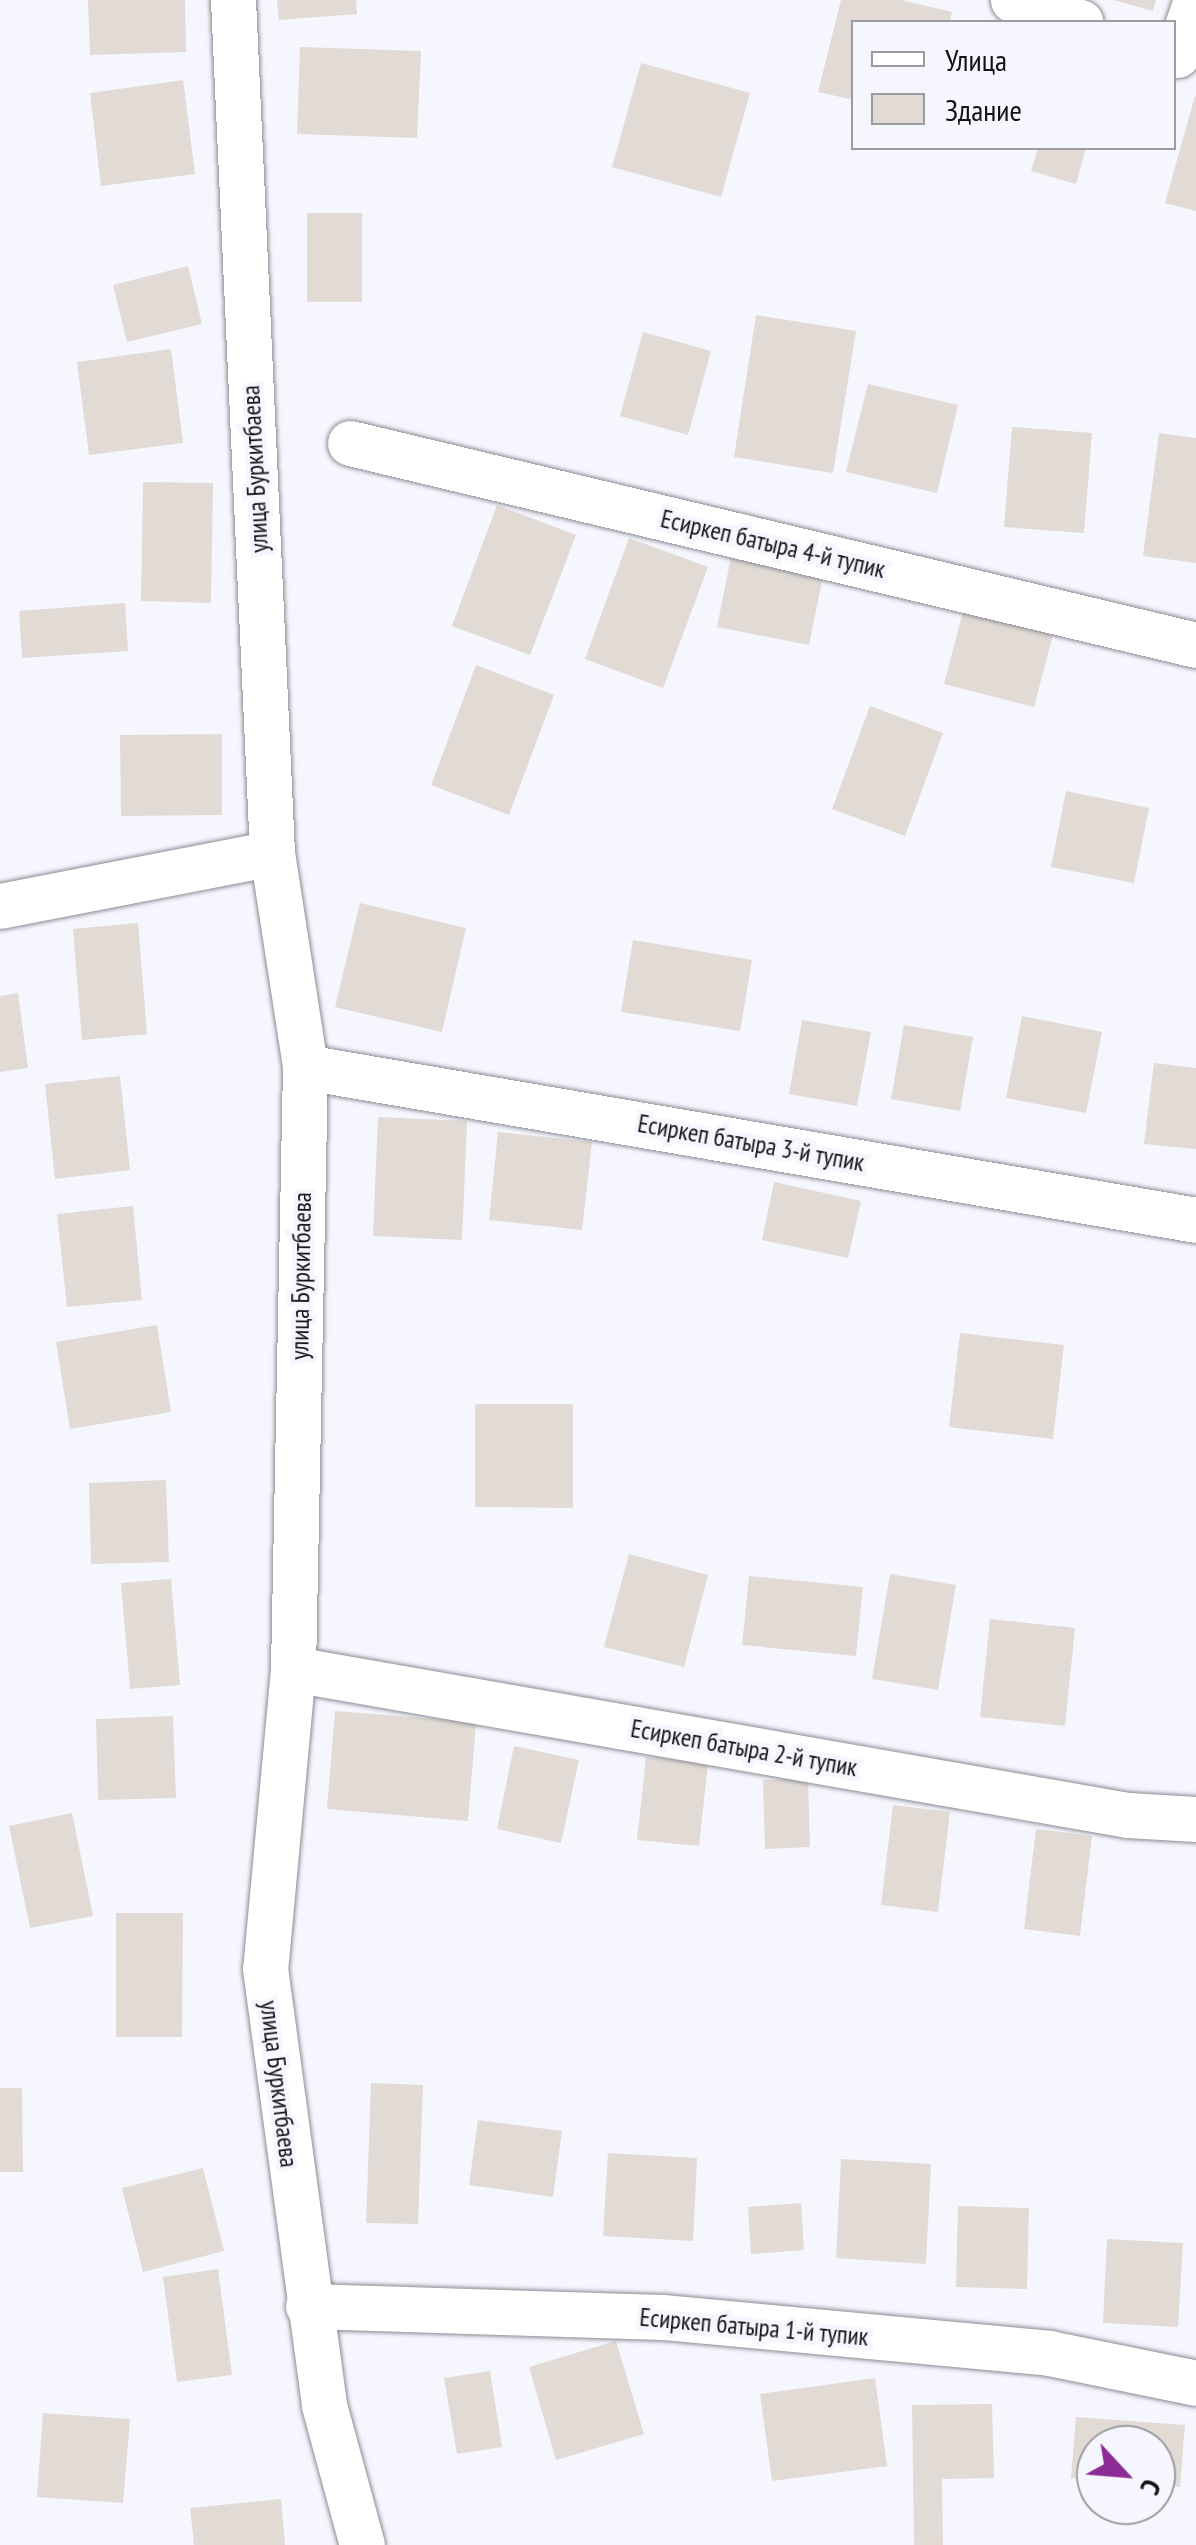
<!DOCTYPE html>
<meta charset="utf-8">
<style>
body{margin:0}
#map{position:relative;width:1196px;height:2545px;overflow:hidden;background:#f5f6fe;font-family:"PT Sans Narrow",sans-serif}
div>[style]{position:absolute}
.building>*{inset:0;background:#e2dbd5}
.roads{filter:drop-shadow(0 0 2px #8b8c94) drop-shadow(0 0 2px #8b8c94)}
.street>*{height:45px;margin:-22.5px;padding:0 22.5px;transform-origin:22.5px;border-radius:22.5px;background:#fff}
span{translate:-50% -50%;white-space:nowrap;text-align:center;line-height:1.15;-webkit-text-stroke:9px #f5f6fe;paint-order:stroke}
.street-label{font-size:25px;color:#131316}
.legend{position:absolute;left:851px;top:20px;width:325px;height:130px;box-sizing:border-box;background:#f5f6fe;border:2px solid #9b9ba1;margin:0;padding:12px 18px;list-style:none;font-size:30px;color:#131316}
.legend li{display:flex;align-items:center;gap:20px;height:50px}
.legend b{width:50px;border:2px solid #9b9ba1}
.north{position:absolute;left:1076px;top:2425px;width:100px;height:100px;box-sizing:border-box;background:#f5f6fe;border:2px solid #9b9ba1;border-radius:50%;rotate:116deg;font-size:28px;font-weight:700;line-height:40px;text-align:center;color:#131316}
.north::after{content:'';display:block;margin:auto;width:35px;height:45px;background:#8c2c95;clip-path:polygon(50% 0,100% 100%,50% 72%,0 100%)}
</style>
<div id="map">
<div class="building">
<i style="clip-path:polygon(88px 0,185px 0,186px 52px,90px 55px)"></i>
<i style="clip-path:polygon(277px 0,356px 0,357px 14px,279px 20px)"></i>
<i style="clip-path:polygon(841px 0,901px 0,952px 12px,950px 22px,854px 22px,854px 100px,818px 92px)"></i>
<i style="clip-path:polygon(1114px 0,1156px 0,1153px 11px)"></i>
<i style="clip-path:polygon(300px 47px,421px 51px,417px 138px,297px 134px)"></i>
<i style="clip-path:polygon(641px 63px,750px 93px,721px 197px,612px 167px)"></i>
<i style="clip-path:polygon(183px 80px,195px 174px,101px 186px,90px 93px)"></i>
<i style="clip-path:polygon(1195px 96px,1196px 97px,1196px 211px,1165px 203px)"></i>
<i style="clip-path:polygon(1038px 148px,1086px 148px,1076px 184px,1031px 171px)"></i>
<i style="clip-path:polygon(307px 213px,362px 213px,362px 302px,307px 302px)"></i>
<i style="clip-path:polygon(188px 266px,202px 324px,127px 342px,113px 285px)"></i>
<i style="clip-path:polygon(756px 315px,856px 331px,833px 473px,734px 457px)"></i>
<i style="clip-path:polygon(643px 332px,711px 351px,688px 435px,620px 416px)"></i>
<i style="clip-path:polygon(171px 349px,183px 443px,89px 455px,77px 362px)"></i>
<i style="clip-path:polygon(868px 384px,958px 405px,937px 493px,846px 472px)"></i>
<i style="clip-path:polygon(1012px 427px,1092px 433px,1084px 533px,1004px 527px)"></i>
<i style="clip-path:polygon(1159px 433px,1196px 438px,1196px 563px,1143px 556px)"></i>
<i style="clip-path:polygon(143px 482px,213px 483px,211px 603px,141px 601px)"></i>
<i style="clip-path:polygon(497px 505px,576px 535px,530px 655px,452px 626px)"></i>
<i style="clip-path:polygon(629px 538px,708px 567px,663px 688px,585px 659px)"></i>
<i style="clip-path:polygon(731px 557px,823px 576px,809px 645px,717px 627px)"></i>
<i style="clip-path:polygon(966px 600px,1056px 623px,1034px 707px,944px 684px)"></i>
<i style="clip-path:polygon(125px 603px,128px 651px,22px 658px,19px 611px)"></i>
<i style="clip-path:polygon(476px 665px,554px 695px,509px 815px,431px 785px)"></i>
<i style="clip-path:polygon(870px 706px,943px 733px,905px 836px,832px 809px)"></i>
<i style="clip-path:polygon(222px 734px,222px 815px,121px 816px,120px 735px)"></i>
<i style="clip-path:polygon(1066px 791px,1149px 808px,1134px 883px,1051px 867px)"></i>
<i style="clip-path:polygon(360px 903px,466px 928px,442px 1032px,335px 1007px)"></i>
<i style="clip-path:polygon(138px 923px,147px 1034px,82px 1040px,73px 929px)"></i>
<i style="clip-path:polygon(633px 940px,752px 960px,740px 1031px,621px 1012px)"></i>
<i style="clip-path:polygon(18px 993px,28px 1068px,0 1072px,0 996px)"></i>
<i style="clip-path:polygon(1022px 1016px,1102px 1032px,1086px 1113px,1006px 1098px)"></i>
<i style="clip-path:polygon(802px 1020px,871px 1032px,857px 1106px,789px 1094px)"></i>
<i style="clip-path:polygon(904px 1025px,973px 1037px,960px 1111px,891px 1099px)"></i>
<i style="clip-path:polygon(1154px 1063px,1196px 1068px,1196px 1149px,1144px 1144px)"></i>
<i style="clip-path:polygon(120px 1076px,130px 1170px,55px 1179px,45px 1084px)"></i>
<i style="clip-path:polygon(378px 1117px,467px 1121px,462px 1240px,373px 1236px)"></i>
<i style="clip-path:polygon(498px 1132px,592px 1142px,582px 1230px,489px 1220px)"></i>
<i style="clip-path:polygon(774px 1182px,861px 1201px,848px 1258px,762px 1240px)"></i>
<i style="clip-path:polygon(133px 1206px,142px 1300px,67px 1307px,57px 1214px)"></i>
<i style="clip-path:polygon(157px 1325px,171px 1412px,70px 1429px,56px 1342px)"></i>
<i style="clip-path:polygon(960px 1333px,1064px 1345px,1053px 1439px,949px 1427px)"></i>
<i style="clip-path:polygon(475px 1404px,573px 1404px,573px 1508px,475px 1507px)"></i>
<i style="clip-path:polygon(166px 1480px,169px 1562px,91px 1564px,89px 1483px)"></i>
<i style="clip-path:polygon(629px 1554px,708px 1575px,684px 1667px,604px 1647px)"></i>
<i style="clip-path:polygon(890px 1574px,956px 1585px,938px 1690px,872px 1679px)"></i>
<i style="clip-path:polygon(749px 1576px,863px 1587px,856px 1656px,742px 1645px)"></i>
<i style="clip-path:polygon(171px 1579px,180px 1685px,130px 1689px,121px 1583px)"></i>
<i style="clip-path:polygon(990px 1619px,1075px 1628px,1065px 1726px,980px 1717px)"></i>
<i style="clip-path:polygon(335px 1711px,476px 1722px,468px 1821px,327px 1809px)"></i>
<i style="clip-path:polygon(173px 1716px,176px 1798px,98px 1800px,96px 1719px)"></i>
<i style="clip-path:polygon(514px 1746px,579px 1760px,561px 1843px,497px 1829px)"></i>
<i style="clip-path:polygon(646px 1757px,708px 1763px,699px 1846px,637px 1840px)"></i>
<i style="clip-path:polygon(808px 1779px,810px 1847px,765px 1849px,763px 1780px)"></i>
<i style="clip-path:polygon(893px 1805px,950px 1812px,938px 1912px,881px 1905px)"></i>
<i style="clip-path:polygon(72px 1813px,93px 1916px,30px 1928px,9px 1826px)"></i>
<i style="clip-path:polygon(1036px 1829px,1092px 1836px,1080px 1936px,1024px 1929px)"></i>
<i style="clip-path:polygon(116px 1913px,183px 1913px,182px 2037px,116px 2037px)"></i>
<i style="clip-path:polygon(371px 2083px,423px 2085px,418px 2224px,366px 2223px)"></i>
<i style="clip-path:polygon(0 2088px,22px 2088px,23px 2172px,0 2172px)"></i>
<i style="clip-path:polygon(478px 2120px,562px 2131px,553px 2197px,469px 2185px)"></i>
<i style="clip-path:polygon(608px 2153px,697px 2158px,693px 2241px,603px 2236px)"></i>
<i style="clip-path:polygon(841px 2159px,931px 2164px,926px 2264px,836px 2258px)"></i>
<i style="clip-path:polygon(203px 2168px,224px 2251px,143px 2272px,122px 2188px)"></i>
<i style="clip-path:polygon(801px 2203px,804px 2250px,751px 2254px,748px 2207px)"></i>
<i style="clip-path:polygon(958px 2206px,1029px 2208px,1027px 2289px,956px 2287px)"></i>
<i style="clip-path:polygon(1107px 2239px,1183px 2243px,1178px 2327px,1103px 2323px)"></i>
<i style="clip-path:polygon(218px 2269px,232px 2375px,177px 2382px,163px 2277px)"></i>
<i style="clip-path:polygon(616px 2341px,644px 2434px,556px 2460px,529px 2367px)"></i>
<i style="clip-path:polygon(490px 2371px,502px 2447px,457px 2454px,444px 2378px)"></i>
<i style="clip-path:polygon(875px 2378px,887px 2466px,772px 2481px,760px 2394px)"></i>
<i style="clip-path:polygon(992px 2404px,994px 2478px,942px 2479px,943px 2545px,914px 2545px,912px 2405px)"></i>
<i style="clip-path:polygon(43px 2413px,130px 2419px,123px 2503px,37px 2497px)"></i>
<i style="clip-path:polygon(1076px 2417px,1185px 2425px,1180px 2487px,1156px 2485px,1156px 2445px,1096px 2445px,1096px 2480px,1071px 2478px)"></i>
<i style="clip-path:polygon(281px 2499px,285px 2545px,194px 2545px,190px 2508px)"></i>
</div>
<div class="roads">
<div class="street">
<i style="left:233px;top:0;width:854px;rotate:87.38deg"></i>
<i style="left:272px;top:853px;width:217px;rotate:81.2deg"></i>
<i style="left:305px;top:1067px;width:602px;rotate:91.14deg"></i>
<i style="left:293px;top:1669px;width:300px;rotate:95.3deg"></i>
<i style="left:265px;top:1968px;width:441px;rotate:82.3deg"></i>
<i style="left:324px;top:2405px;width:145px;rotate:74.8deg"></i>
<i style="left:1013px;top:0;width:71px;rotate:18.2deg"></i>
<i style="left:1177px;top:55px;width:58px;rotate:-70.9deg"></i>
<i style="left:350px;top:443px;width:870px;rotate:13.43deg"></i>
<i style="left:0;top:906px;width:277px;rotate:-11deg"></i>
<i style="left:305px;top:1067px;width:904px;rotate:9.74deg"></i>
<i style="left:293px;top:1669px;width:848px;rotate:9.92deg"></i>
<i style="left:1128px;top:1815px;width:68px;rotate:3.4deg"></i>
<i style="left:308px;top:2306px;width:355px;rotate:1.8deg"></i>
<i style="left:663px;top:2317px;width:388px;rotate:5.3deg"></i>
<i style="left:1049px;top:2353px;width:150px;rotate:11.5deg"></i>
</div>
</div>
<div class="street-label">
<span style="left:255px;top:469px;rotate:-93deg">улица Буркитбаева</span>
<span style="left:773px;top:544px;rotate:13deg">Есиркеп батыра 4-й тупик</span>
<span style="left:751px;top:1143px;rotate:10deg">Есиркеп батыра 3-й тупик</span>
<span style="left:301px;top:1276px;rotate:-89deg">улица Буркитбаева</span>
<span style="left:744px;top:1748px;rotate:10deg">Есиркеп батыра 2-й тупик</span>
<span style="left:279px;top:2084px;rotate:83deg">улица Буркитбаева</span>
<span style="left:754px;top:2327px;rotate:5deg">Есиркеп батыра 1-й тупик</span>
</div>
<ul class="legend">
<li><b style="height:12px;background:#fff"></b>Улица</li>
<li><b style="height:28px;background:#e2dbd5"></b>Здание</li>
</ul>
<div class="north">С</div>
</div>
